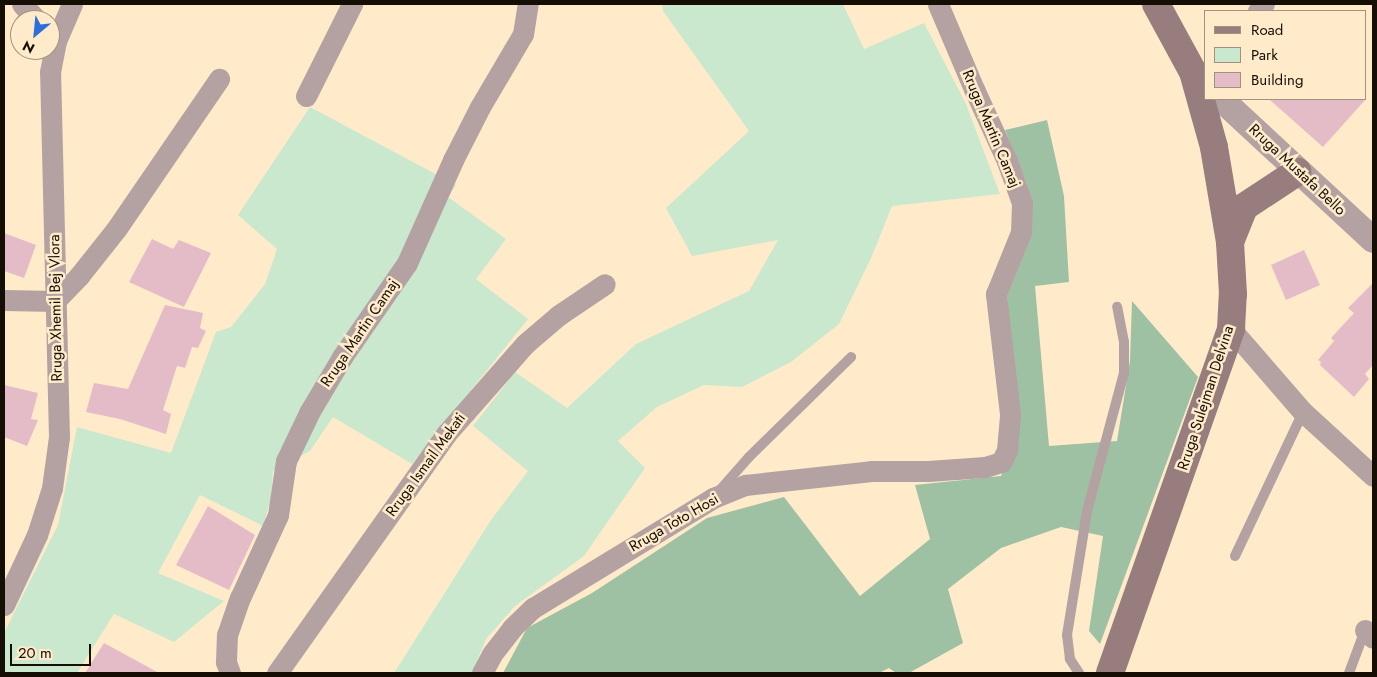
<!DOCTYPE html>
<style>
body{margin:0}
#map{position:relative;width:1377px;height:677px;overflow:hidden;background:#ffebca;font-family:Jost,sans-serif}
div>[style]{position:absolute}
.green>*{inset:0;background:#cae8ce}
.forest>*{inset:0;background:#9fc1a3}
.building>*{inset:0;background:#e4bcc8}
.service>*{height:10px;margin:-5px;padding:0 5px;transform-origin:5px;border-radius:5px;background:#b4a2a2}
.minor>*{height:21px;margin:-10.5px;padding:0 10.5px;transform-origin:10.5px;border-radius:10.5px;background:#b4a2a2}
.tertiary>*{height:26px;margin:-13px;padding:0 13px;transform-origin:13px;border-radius:13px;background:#b4a2a2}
.secondary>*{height:28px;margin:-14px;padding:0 14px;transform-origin:14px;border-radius:14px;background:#977d7e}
span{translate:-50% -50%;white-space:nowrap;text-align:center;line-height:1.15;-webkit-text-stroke:5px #ffebca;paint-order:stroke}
.street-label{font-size:15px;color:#140e04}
.frame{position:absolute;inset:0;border:5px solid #140e04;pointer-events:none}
.legend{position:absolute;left:1204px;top:10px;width:162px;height:90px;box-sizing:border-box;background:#ffebca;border:1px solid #a1937b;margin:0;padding:6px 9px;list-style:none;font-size:15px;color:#140e04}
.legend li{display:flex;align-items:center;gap:10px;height:25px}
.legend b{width:25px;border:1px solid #a1937b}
.north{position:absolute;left:10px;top:10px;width:50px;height:50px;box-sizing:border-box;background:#ffebca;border:1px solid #a1937b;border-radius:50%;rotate:208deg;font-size:14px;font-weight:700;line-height:20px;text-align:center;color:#140e04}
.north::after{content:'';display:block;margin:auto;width:18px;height:22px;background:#2e6edb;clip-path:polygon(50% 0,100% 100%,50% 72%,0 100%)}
.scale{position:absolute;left:10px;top:644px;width:81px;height:22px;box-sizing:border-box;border:2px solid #140e04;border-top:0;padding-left:6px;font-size:15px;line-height:18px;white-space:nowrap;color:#140e04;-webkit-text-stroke:4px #ffebca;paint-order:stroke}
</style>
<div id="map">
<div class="green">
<i style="clip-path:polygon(662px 4px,843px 4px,864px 49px,924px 23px,966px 104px,1000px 194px,892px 206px,872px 256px,839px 324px,791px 362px,742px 387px,704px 385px,657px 407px,618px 441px,645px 468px,584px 556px,515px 606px,486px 639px,472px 673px,394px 673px,491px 520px,528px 471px,473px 426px,515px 372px,567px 408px,636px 344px,749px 291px,778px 240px,692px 256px,666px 208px,749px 131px,663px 11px)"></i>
<i style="clip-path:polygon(310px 107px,456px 185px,448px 197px,506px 239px,476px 279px,528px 319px,412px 464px,333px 417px,310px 451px,273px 471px,271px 498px,263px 526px,200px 495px,158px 573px,224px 601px,174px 642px,114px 614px,77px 673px,4px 673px,4px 633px,58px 525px,77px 427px,171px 453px,216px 332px,231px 327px,265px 284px,277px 249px,238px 215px)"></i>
</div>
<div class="forest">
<i style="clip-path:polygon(1047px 120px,1064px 196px,1069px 282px,1035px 286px,1049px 446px,1117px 441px,1130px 361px,1132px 301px,1198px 377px,1100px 644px,1089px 631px,1103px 536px,1061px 527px,1001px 548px,948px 589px,963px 643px,909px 673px,896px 673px,889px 668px,879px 673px,503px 673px,527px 628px,592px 593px,707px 518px,784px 497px,860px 596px,930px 539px,915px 485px,1001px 476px,1018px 431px,1007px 296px,1026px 248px,1027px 185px,1005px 130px)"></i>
</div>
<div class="building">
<i style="clip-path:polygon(1269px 99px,1366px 99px,1323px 147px)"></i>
<i style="clip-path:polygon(4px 233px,36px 245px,24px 278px,4px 271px)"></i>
<i style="clip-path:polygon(152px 239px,173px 249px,179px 240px,211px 253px,184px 307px,129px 282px)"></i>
<i style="clip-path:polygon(1304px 250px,1320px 285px,1286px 300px,1271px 265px)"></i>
<i style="clip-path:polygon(1373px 283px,1373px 365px,1365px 374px,1369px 379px,1354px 397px,1320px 365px,1321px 362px,1318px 360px,1334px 341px,1331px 338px,1354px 313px,1348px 308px)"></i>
<i style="clip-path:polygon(165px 305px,203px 313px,200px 328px,206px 331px,198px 348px,192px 347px,185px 368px,177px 366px,163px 410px,171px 414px,166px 434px,120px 419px,86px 412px,94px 383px,128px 389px)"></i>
<i style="clip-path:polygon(4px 385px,38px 393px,31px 419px,38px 420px,27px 446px,4px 437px)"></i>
<i style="clip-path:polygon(208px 506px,255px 535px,229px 590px,176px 565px)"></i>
<i style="clip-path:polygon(104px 643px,159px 673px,85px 673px)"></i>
</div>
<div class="service">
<i style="left:720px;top:490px;width:44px;rotate:-48.7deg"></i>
<i style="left:749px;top:457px;width:143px;rotate:-44.4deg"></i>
<i style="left:1235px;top:556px;width:159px;rotate:-64.7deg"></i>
<i style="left:1079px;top:673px;width:17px;rotate:-123deg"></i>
<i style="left:1070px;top:659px;width:24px;rotate:-97deg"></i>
<i style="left:1067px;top:635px;width:126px;rotate:-80.8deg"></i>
<i style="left:1087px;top:511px;width:143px;rotate:-75deg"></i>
<i style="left:1124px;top:373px;width:31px;rotate:-90deg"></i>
<i style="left:1124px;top:342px;width:36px;rotate:-101deg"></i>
<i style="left:1349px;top:673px;width:46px;rotate:-69.6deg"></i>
</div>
<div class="minor">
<i style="left:22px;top:4px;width:22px;rotate:47deg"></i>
<i style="left:1258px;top:11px;width:9px;rotate:-49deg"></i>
<i style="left:306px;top:96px;width:103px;rotate:-63.4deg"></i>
<i style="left:4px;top:300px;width:51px;rotate:1.1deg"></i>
<i style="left:55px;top:301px;width:35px;rotate:-46deg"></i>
<i style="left:79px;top:276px;width:61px;rotate:-51.6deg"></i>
<i style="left:117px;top:228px;width:181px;rotate:-55.6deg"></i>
<i style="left:1231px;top:329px;width:110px;rotate:49.1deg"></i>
<i style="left:1303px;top:412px;width:95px;rotate:42.4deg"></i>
<i style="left:4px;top:605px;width:77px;rotate:-64.8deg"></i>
<i style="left:37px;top:535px;width:49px;rotate:-72.3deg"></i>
<i style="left:52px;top:488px;width:51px;rotate:-82.2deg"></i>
<i style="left:59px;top:437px;width:365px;rotate:-91.4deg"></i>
<i style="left:50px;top:72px;width:32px;rotate:-79deg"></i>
<i style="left:56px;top:41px;width:40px;rotate:-66.6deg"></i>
<i style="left:1365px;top:630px;width:11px;rotate:45deg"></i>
<i style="left:230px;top:673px;width:12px;rotate:-110deg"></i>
<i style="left:226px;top:662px;width:27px;rotate:-88deg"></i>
<i style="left:227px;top:635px;width:39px;rotate:-71deg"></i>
<i style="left:240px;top:598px;width:91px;rotate:-65.4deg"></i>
<i style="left:278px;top:515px;width:55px;rotate:-81.6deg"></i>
<i style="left:286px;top:461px;width:55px;rotate:-64.4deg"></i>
<i style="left:310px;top:411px;width:63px;rotate:-59.3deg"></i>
<i style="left:342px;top:357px;width:114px;rotate:-55.3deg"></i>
<i style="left:407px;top:263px;width:113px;rotate:-65.9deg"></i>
<i style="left:453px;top:160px;width:59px;rotate:-63deg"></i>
<i style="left:480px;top:107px;width:85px;rotate:-59.5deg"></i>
<i style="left:523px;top:34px;width:30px;rotate:-81deg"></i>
<i style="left:277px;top:673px;width:293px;rotate:-54.7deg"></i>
<i style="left:446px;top:434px;width:120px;rotate:-48.7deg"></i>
<i style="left:525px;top:344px;width:45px;rotate:-40.5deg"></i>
<i style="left:559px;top:315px;width:55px;rotate:-34deg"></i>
<i style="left:482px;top:673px;width:21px;rotate:-62deg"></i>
<i style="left:492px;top:654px;width:33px;rotate:-52deg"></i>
<i style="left:512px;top:628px;width:29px;rotate:-44deg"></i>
<i style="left:533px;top:608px;width:211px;rotate:-31.4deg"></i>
<i style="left:713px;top:498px;width:35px;rotate:-22deg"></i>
<i style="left:745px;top:485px;width:127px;rotate:-6.3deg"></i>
<i style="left:871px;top:471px;width:57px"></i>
<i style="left:928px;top:471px;width:57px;rotate:-4deg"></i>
<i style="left:985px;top:467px;width:17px;rotate:-17deg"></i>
<i style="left:1001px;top:462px;width:13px;rotate:-63deg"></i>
<i style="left:1007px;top:450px;width:36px;rotate:-85deg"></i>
<i style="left:1010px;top:414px;width:121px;rotate:-96.7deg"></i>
<i style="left:996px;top:294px;width:67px;rotate:-68deg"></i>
<i style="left:1021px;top:232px;width:29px;rotate:-88deg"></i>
<i style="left:1022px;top:203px;width:45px;rotate:-109.7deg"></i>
<i style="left:1007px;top:161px;width:79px;rotate:-114.6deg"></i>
<i style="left:974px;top:89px;width:92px;rotate:-113deg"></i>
</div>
<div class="tertiary">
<i style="left:1221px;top:99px;width:207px;rotate:42.8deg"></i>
</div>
<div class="secondary">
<i style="left:1230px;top:242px;width:38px;rotate:-68deg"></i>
<i style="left:1244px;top:207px;width:64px;rotate:-33.4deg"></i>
<i style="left:1110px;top:673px;width:365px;rotate:-70.6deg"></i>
<i style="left:1231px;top:329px;width:35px;rotate:-87deg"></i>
<i style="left:1233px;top:294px;width:52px;rotate:-93.3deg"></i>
<i style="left:1230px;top:242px;width:96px;rotate:-99.6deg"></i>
<i style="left:1214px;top:147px;width:78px;rotate:-105.6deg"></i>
<i style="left:1193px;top:72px;width:77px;rotate:-118.6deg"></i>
</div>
<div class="street-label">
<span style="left:991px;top:129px;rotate:67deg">Rruga Martin Camaj</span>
<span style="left:1297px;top:170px;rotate:43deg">Rruga Mustafa Bello</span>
<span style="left:56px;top:308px;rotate:-91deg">Rruga Xhemil Bej Vlora</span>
<span style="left:360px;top:333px;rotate:-56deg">Rruga Martin Camaj</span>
<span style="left:1206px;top:398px;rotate:-72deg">Rruga Sulejman Delvina</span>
<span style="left:426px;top:465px;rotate:-54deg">Rruga Ismail Mekati</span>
<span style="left:674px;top:523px;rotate:-30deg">Rruga Toto Hosi</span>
</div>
<div class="frame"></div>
<ul class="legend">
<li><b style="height:6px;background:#977d7e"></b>Road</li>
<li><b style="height:14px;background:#cae8ce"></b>Park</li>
<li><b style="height:14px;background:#e4bcc8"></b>Building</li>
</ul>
<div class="north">N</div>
<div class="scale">20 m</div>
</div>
